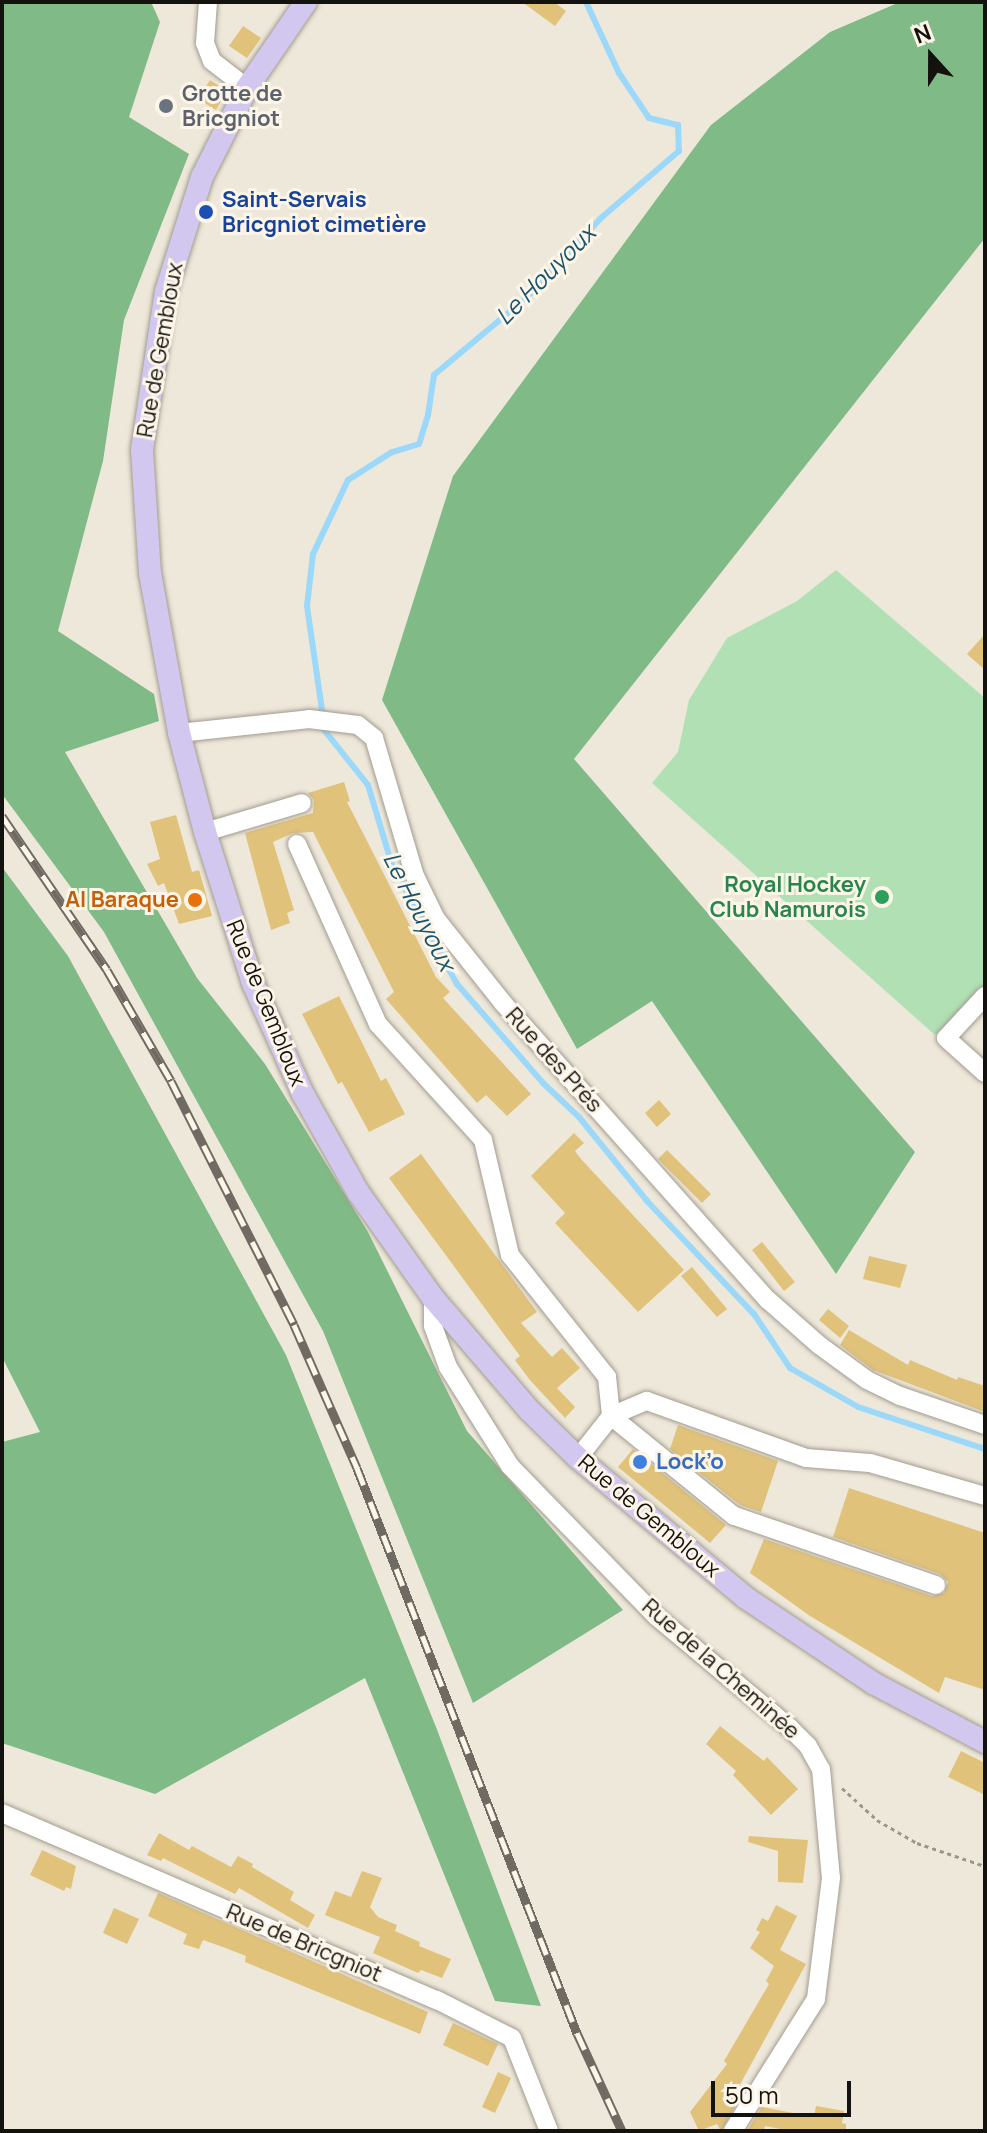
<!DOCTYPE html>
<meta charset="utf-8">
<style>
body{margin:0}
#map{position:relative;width:987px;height:2133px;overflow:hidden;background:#eee8da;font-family:Manrope,sans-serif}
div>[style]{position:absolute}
.green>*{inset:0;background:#b0e0b4}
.forest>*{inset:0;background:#80ba86}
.stream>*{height:6px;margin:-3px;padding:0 3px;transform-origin:3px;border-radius:3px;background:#9bd8f9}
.building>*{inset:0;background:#e0c27b}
.path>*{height:3px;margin-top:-1.5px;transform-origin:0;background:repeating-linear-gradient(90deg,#9b968c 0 4px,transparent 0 8px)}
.roads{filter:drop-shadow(0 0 2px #a29c8f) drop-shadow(0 0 2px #a29c8f)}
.minor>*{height:18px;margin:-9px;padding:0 9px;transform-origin:9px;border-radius:9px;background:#fff}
.major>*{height:22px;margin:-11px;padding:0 11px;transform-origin:11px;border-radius:11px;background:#d1c7ef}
.rail>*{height:9px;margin-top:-4.5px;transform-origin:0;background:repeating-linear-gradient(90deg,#fcf5e8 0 18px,#6f6b63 0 36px);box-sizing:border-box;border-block:2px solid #6f6b63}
.dots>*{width:22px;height:22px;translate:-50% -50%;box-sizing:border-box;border:4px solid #fcf5e8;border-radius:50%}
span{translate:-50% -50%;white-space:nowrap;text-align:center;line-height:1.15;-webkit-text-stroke:6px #fcf5e8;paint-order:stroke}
.worship-label{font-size:22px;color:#5b616d;font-weight:700}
.left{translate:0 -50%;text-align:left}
.transit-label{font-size:22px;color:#164399;font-weight:700}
.street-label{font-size:22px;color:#14120e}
.leisure-label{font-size:22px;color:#27864d;font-weight:700}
.right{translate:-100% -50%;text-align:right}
.food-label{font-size:22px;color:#c56008;font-weight:700}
.shop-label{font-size:22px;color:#366cbe;font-weight:700}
.water-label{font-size:24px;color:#175470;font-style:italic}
.frame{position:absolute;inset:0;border:4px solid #14120e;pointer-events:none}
.north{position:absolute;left:891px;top:16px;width:80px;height:80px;-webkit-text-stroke:6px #fcf5e8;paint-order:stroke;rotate:339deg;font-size:22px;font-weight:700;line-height:32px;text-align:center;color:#14120e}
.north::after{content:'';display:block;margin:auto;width:28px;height:36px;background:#14120e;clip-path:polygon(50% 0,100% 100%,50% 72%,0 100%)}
.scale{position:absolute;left:711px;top:2081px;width:140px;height:36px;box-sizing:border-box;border:4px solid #14120e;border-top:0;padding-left:10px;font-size:24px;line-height:28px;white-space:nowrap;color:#14120e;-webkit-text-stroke:6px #fcf5e8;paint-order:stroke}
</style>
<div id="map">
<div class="green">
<i style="clip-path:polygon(836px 570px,985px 698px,985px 1011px,962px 1012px,935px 1035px,652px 783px,678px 752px,689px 700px,727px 638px,797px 601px)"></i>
</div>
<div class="forest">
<i style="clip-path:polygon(2px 2px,151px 2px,160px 22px,129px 117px,189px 154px,124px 320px,103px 461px,58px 631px,154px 694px,159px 721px,65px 752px,197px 978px,265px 1064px,368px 1232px,467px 1431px,623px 1610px,473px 1703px,323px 1331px,104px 932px,2px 794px)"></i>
<i style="clip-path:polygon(900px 2px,985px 2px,985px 238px,574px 759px,915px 1152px,836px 1274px,652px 1001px,577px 1049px,382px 700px,453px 476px,711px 125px,830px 32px)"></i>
<i style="clip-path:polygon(2px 867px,68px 956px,286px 1355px,436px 1727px,541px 2006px,495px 2001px,365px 1678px,155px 1794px,2px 1743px,2px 1442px,40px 1432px,2px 1357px)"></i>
</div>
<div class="stream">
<i style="left:586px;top:2px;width:78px;rotate:65.1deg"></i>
<i style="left:619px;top:73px;width:54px;rotate:56.3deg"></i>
<i style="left:649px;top:118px;width:30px;rotate:14deg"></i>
<i style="left:678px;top:125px;width:26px;rotate:88deg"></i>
<i style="left:679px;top:151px;width:101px;rotate:139.4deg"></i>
<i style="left:602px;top:217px;width:111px;rotate:133.2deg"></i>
<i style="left:526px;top:298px;width:120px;rotate:140.1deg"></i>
<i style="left:434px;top:375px;width:40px;rotate:98.5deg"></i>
<i style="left:428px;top:415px;width:30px;rotate:107deg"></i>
<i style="left:419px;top:444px;width:28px;rotate:163deg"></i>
<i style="left:392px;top:452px;width:52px;rotate:147.5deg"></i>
<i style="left:348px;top:480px;width:82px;rotate:115.3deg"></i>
<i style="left:313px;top:554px;width:52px;rotate:96.6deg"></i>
<i style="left:307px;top:606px;width:126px;rotate:81.8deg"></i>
<i style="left:325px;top:731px;width:69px;rotate:51.5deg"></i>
<i style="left:368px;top:785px;width:84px;rotate:73.3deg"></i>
<i style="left:392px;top:865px;width:136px;rotate:61.4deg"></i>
<i style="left:457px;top:984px;width:131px;rotate:49deg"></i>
<i style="left:543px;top:1083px;width:50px;rotate:43.4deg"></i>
<i style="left:579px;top:1117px;width:108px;rotate:51deg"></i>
<i style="left:647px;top:1201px;width:156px;rotate:46.6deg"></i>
<i style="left:754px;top:1314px;width:65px;rotate:56.3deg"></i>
<i style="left:790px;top:1368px;width:78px;rotate:29.8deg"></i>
<i style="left:858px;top:1407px;width:134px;rotate:18.3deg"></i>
</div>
<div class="building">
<i style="clip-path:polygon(522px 2px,554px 2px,566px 11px,555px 26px)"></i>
<i style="clip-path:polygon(243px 26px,261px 38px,247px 58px,229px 46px)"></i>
<i style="clip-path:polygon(210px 80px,227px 91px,216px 110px,198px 99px)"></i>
<i style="clip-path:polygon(985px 634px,985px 670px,967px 654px)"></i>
<i style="clip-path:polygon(344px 782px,350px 801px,347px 802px,365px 837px,436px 977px,450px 992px,443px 998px,531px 1094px,507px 1116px,486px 1095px,477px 1103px,386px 999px,394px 992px,313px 832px,293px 833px,273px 842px,294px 910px,287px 913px,290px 923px,271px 930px,245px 833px,313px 813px,314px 800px,308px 793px)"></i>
<i style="clip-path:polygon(176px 815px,192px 872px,199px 870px,212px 916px,179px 924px,164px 883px,158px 886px,147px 864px,160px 859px,150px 822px)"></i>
<i style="clip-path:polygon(339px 996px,381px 1081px,386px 1078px,405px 1114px,369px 1132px,342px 1082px,338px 1084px,302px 1014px)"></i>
<i style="clip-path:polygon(659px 1100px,671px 1114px,657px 1127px,645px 1113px)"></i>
<i style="clip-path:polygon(574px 1133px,584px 1143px,575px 1151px,581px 1159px,684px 1270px,638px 1312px,555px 1223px,565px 1213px,531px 1176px)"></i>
<i style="clip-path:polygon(667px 1150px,711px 1194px,702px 1203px,658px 1159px)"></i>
<i style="clip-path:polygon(421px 1154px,537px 1312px,521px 1323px,552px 1357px,562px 1348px,580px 1368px,557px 1388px,575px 1407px,565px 1418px,529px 1379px,515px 1360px,520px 1356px,389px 1178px)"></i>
<i style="clip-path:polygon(762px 1242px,795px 1282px,784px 1291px,752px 1250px)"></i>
<i style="clip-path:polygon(869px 1256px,907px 1265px,900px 1288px,863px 1279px)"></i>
<i style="clip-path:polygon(692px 1267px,727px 1309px,717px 1317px,681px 1276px)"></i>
<i style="clip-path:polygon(828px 1309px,849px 1326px,840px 1338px,819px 1320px)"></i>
<i style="clip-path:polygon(849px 1330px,908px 1365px,910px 1360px,957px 1380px,958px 1377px,985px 1386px,985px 1412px,873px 1370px,840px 1345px)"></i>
<i style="clip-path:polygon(678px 1425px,778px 1461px,761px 1512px,740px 1505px,670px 1449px)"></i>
<i style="clip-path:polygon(633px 1449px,726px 1525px,710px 1543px,618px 1467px)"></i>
<i style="clip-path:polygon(849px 1488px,985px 1533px,985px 1690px,945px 1677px,939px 1693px,810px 1616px,750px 1573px,764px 1539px,932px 1596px,944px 1593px,948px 1582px,940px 1574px,833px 1537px)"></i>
<i style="clip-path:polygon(720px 1726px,764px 1761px,767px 1757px,798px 1789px,771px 1815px,733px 1775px,736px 1771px,706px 1744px)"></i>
<i style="clip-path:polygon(961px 1751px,985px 1763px,985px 1795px,948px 1777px)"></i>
<i style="clip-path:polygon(159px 1833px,189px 1850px,192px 1846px,231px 1867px,238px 1856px,253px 1864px,252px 1867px,294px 1892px,290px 1900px,315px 1915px,308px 1928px,239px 1888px,235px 1894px,163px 1858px,161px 1861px,147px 1855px)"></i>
<i style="clip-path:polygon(749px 1836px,808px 1840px,803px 1883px,778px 1882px,778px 1851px,748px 1842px)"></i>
<i style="clip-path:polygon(42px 1850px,76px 1866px,71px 1889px,66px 1887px,64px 1891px,30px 1875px)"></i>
<i style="clip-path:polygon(362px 1871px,382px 1878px,370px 1907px,378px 1917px,397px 1925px,395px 1931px,420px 1942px,419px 1946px,451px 1959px,442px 1978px,421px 1970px,418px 1973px,373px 1953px,380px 1937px,325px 1915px,335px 1891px,351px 1897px)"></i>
<i style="clip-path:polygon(158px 1893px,428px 2012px,420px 2034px,245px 1962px,246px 1956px,223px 1947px,203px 1940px,199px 1949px,183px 1944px,187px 1934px,148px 1916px)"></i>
<i style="clip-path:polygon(776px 1905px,797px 1916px,780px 1950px,806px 1964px,731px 2101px,737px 2103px,721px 2131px,717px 2124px,699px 2131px,690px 2112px,727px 2064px,724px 2061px,769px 1984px,766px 1981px,774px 1966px,750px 1948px,760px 1932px,756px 1930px,762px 1918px,768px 1921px)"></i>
<i style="clip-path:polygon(114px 1908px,139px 1919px,127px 1944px,103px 1933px)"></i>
<i style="clip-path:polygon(453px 2023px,498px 2044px,488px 2066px,443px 2045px)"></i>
<i style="clip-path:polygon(498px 2072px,511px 2078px,495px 2113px,482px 2107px)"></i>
<i style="clip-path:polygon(816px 2106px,844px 2111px,842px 2123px,846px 2124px,846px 2131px,791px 2131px,765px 2126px,764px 2131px,747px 2131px,762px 2107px,814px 2117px)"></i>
</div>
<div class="path">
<i style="left:842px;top:1788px;width:47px;rotate:42.4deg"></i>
<i style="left:877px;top:1820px;width:46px;rotate:29.9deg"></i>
<i style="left:917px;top:1843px;width:72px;rotate:18.7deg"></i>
</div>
<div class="roads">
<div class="minor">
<i style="left:208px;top:2px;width:41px;rotate:94.2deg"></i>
<i style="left:205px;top:43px;width:19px;rotate:69deg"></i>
<i style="left:212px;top:61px;width:44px;rotate:37.6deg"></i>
<i style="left:179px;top:733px;width:131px;rotate:-6.1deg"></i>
<i style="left:309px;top:719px;width:49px;rotate:7deg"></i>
<i style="left:358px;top:725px;width:21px;rotate:39deg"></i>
<i style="left:374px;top:738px;width:144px;rotate:73.5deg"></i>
<i style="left:415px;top:876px;width:48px;rotate:64deg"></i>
<i style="left:436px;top:919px;width:107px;rotate:51.4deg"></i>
<i style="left:503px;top:1003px;width:398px;rotate:48.3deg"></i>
<i style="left:768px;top:1300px;width:68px;rotate:41.4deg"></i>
<i style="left:819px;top:1345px;width:59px;rotate:36.1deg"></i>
<i style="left:867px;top:1380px;width:37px;rotate:26deg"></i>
<i style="left:900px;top:1396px;width:90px;rotate:18.8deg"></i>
<i style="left:205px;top:832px;width:101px;rotate:-16.6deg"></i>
<i style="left:297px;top:844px;width:197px;rotate:65.8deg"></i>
<i style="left:378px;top:1024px;width:156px;rotate:47.8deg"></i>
<i style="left:483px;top:1140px;width:118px;rotate:76.8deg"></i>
<i style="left:510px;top:1255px;width:156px;rotate:51.5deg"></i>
<i style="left:607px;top:1377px;width:39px;rotate:84deg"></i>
<i style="left:611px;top:1416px;width:53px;rotate:128.2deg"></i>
<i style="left:985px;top:996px;width:57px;rotate:132.9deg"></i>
<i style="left:946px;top:1038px;width:52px;rotate:41.9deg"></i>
<i style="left:433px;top:1298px;width:28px;rotate:90deg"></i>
<i style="left:433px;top:1326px;width:44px;rotate:69.9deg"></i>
<i style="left:448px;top:1367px;width:117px;rotate:57.9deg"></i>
<i style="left:510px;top:1466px;width:209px;rotate:45.8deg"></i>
<i style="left:656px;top:1616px;width:175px;rotate:39.9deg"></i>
<i style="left:790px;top:1728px;width:25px;rotate:45deg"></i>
<i style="left:808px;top:1746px;width:26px;rotate:61deg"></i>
<i style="left:821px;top:1769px;width:109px;rotate:84.8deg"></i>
<i style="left:831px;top:1878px;width:122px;rotate:97.1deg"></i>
<i style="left:816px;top:1999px;width:156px;rotate:122.2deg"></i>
<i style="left:936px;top:1585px;width:213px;rotate:-161.1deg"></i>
<i style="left:734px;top:1516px;width:159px;rotate:-140.9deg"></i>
<i style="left:611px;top:1416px;width:39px;rotate:-23deg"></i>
<i style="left:647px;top:1401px;width:169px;rotate:19.7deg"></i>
<i style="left:806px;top:1458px;width:64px;rotate:4.5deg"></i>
<i style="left:870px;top:1463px;width:120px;rotate:16deg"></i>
<i style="left:2px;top:1813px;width:473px;rotate:23.3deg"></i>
<i style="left:437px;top:2000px;width:84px;rotate:26.9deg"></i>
<i style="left:512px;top:2038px;width:100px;rotate:68.3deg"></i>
</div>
<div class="major">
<i style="left:306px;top:2px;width:104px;rotate:124.5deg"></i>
<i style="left:247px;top:88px;width:100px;rotate:116.8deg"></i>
<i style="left:202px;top:177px;width:120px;rotate:107.5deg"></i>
<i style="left:166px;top:291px;width:161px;rotate:98.6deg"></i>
<i style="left:142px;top:450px;width:123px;rotate:86.3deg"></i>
<i style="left:150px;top:573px;width:163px;rotate:79.7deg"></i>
<i style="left:179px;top:733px;width:102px;rotate:75.3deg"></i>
<i style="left:205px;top:832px;width:158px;rotate:72.4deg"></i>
<i style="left:253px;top:983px;width:122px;rotate:65.8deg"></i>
<i style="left:303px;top:1094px;width:112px;rotate:60.7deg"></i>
<i style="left:358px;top:1192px;width:130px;rotate:54.7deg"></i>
<i style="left:433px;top:1298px;width:149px;rotate:49.4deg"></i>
<i style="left:530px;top:1411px;width:67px;rotate:44.4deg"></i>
<i style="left:578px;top:1458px;width:219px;rotate:39.8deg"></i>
<i style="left:746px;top:1598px;width:153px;rotate:33.8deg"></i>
<i style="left:873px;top:1683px;width:127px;rotate:27.8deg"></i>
</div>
</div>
<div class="rail">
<i style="left:2px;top:816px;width:186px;rotate:55.7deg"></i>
<i style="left:107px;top:970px;width:128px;rotate:60deg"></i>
<i style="left:171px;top:1081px;width:273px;rotate:63.2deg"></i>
<i style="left:294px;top:1325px;width:156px;rotate:66.2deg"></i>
<i style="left:357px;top:1468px;width:606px;rotate:68.73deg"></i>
<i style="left:577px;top:2033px;width:108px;rotate:65.3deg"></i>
</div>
<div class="dots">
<i style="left:166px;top:106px;background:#6b7280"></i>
<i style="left:206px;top:212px;background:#1a4fb4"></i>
<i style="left:882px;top:897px;background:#2e9e5b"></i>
<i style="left:195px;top:900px;background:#e8710a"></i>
<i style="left:640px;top:1462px;background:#3f7fe0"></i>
</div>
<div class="worship-label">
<span class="left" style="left:182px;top:106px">Grotte de<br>Bricgniot</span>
</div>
<div class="transit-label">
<span class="left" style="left:222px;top:212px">Saint-Servais<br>Bricgniot cimetière</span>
</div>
<div class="street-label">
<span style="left:160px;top:350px;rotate:-80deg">Rue de Gembloux</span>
<span style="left:266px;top:1003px;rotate:68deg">Rue de Gembloux</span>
<span style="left:554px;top:1060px;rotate:48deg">Rue des Prés</span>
<span style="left:649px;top:1516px;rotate:40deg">Rue de Gembloux</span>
<span style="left:721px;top:1669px;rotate:41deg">Rue de la Cheminée</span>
<span style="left:304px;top:1943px;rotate:23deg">Rue de Bricgniot</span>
</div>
<div class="leisure-label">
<span class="right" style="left:866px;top:897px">Royal Hockey<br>Club Namurois</span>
</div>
<div class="food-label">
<span class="right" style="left:179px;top:900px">Al Baraque</span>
</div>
<div class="shop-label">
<span class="left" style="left:656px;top:1462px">Lock’o</span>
</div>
<div class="water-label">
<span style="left:545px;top:274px;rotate:-45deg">Le Houyoux</span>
<span style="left:420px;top:911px;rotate:63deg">Le Houyoux</span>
</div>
<div class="frame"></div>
<div class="north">N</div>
<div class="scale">50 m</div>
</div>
